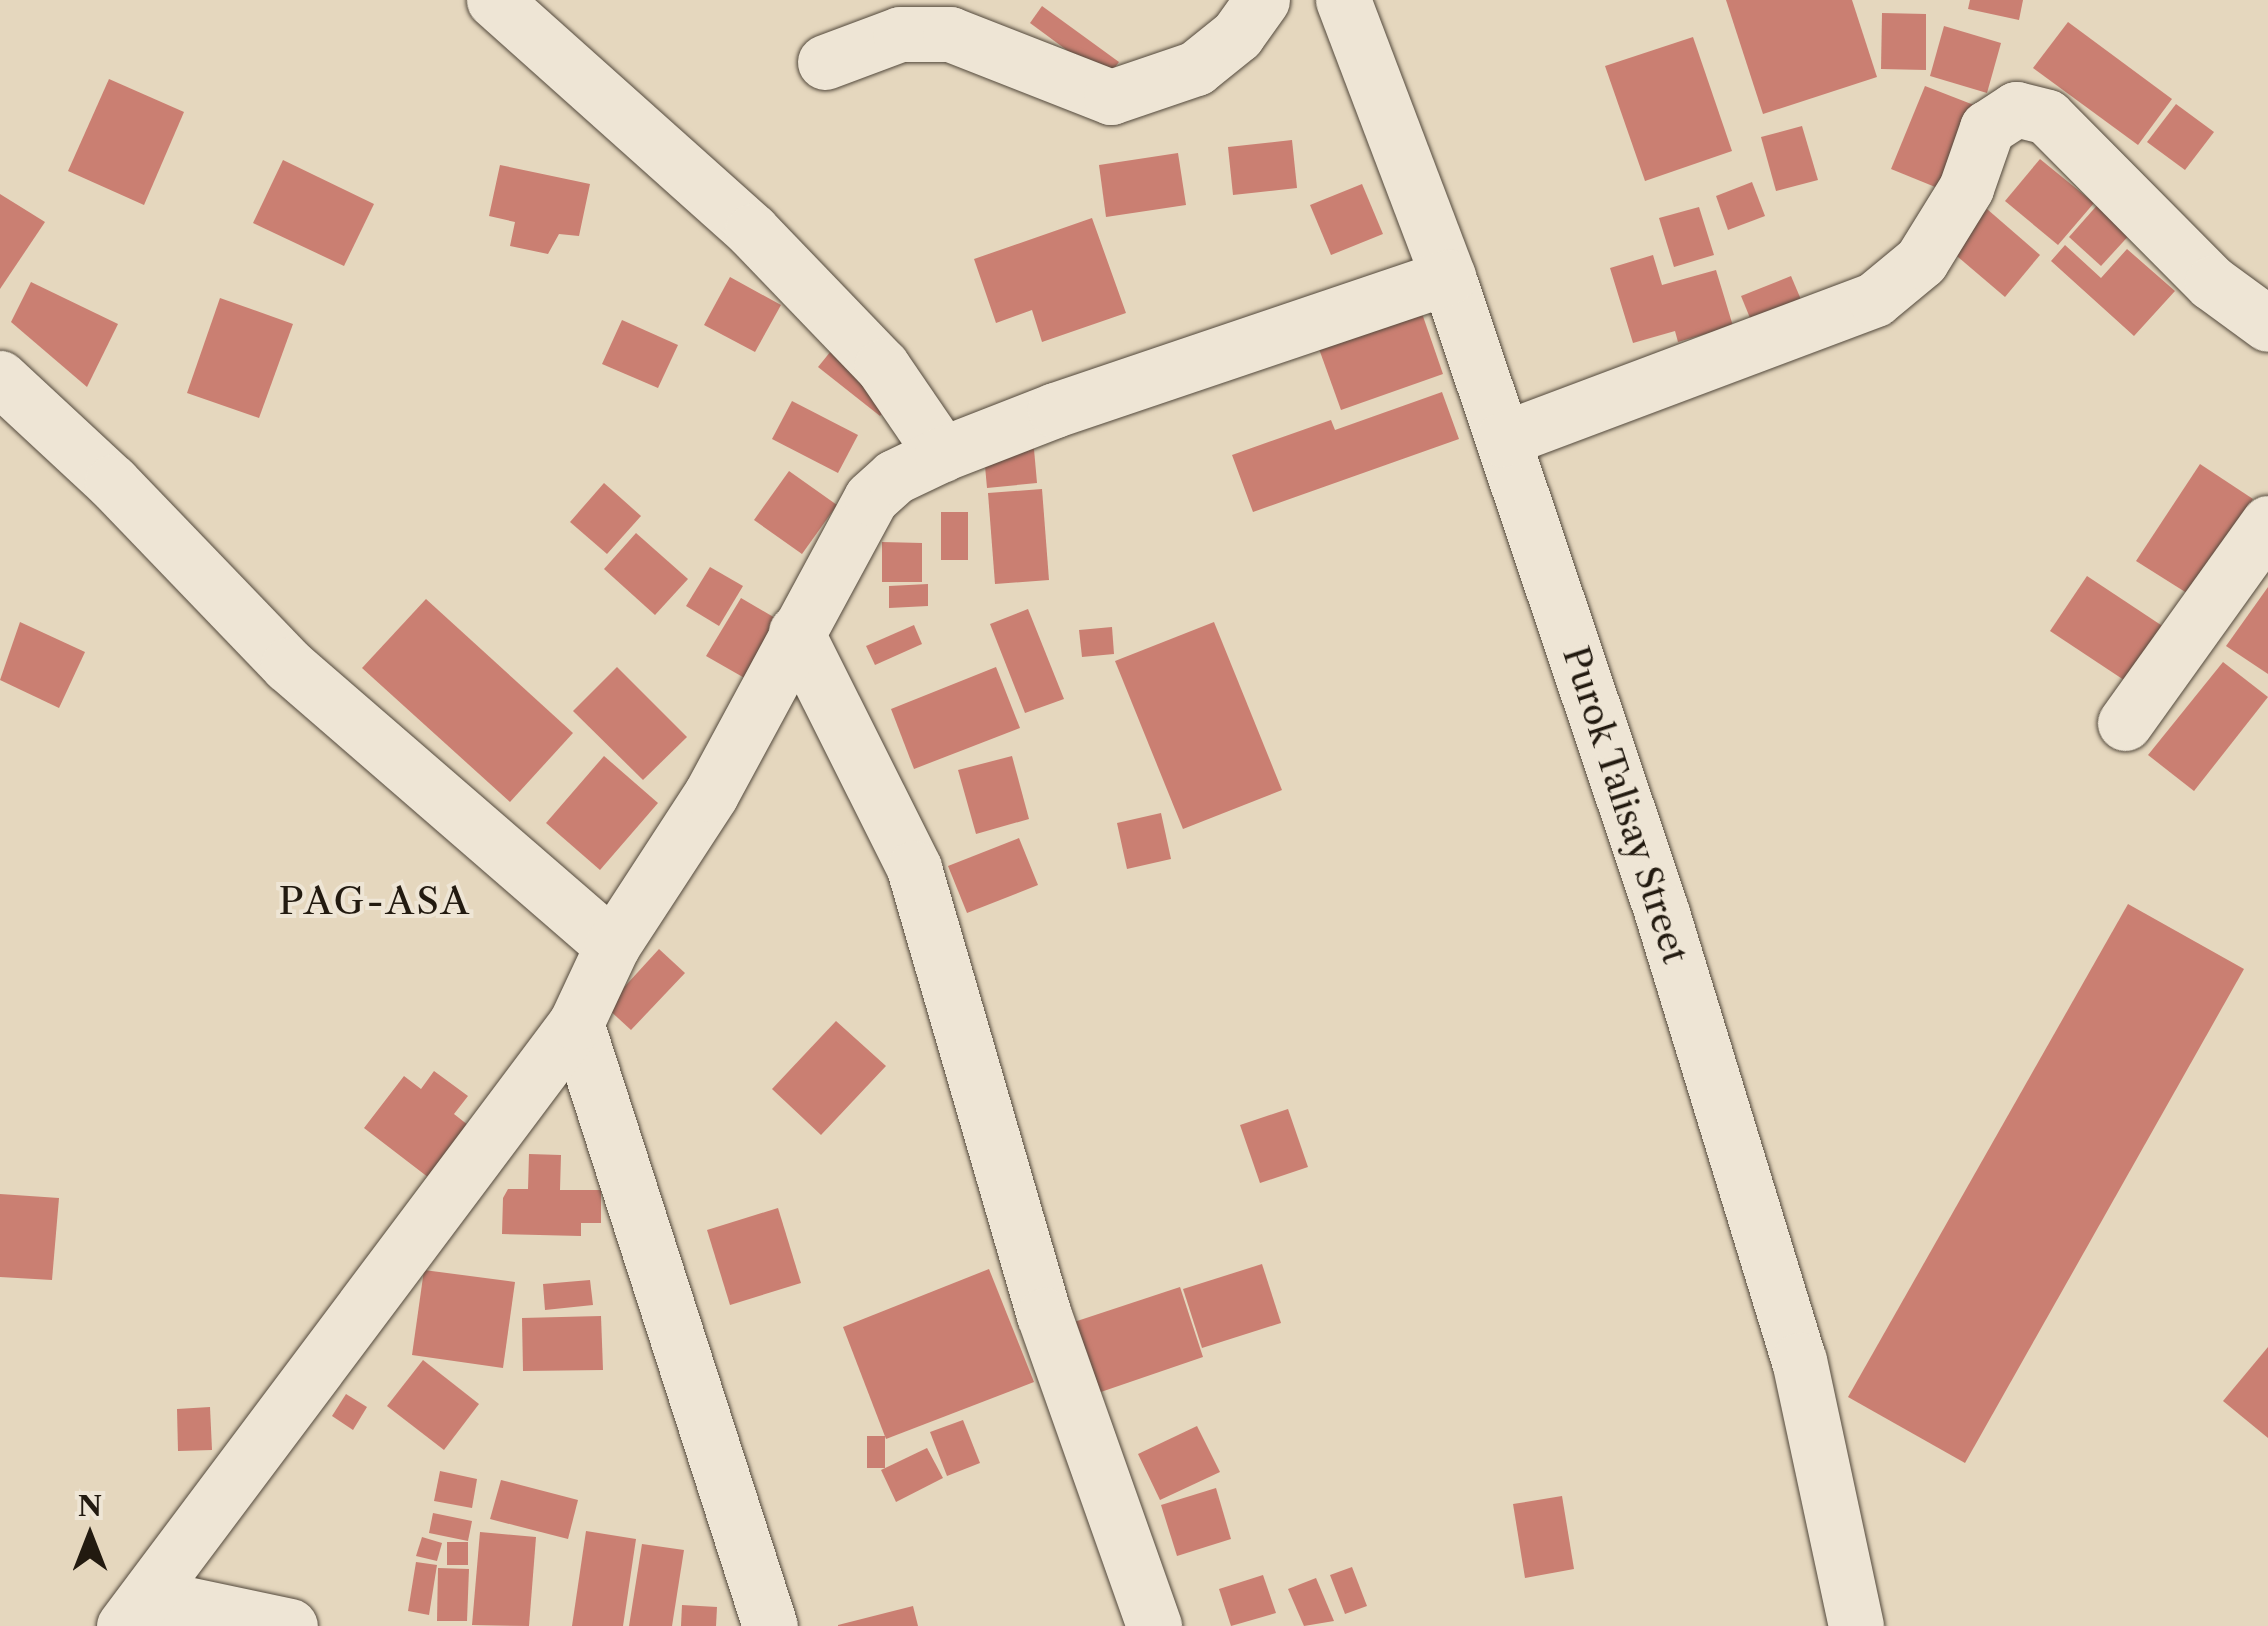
<!DOCTYPE html>
<style>
body{margin:0}
#map{position:relative;width:2268px;height:1626px;overflow:hidden;background:#e5d7be;font-family:"Libre Caslon Text",serif}
div>[style]{position:absolute}
.building>*{inset:0;background:#ca7f72}
.roads{filter:drop-shadow(0 0 2px #53493c) drop-shadow(0 0 2px #53493c)}
.minor>*{height:55px;margin:-27.5px;padding:0 27.5px;transform-origin:27.5px;border-radius:27.5px;background:#eee5d5}
span{translate:-50% -50%;white-space:nowrap;text-align:center;line-height:1.15;-webkit-text-stroke:8px #eee5d5;paint-order:stroke}
.street-label{font-size:35px;color:#221a10}
.neighbourhood-label{font-size:38px;color:#221a10;letter-spacing:2.5px}
.north{position:absolute;left:40px;top:1486px;width:100px;height:100px;-webkit-text-stroke:8px #eee5d5;paint-order:stroke;rotate:0deg;font-size:28px;font-weight:700;line-height:40px;text-align:center;color:#221a10}
.north::after{content:'';display:block;margin:auto;width:35px;height:45px;background:#221a10;clip-path:polygon(50% 0,100% 100%,50% 72%,0 100%)}
</style>
<div id="map">
<div class="building">
<i style="clip-path:polygon(1726px 0,1852px 0,1877px 77px,1763px 114px)"></i>
<i style="clip-path:polygon(1970px 0,2023px 0,2019px 20px,1968px 9px)"></i>
<i style="clip-path:polygon(1042px 6px,1119px 62px,1106px 79px,1030px 23px)"></i>
<i style="clip-path:polygon(1882px 13px,1926px 14px,1926px 70px,1881px 69px)"></i>
<i style="clip-path:polygon(2068px 22px,2172px 99px,2138px 145px,2033px 68px)"></i>
<i style="clip-path:polygon(1944px 26px,2001px 43px,1987px 93px,1930px 76px)"></i>
<i style="clip-path:polygon(1693px 37px,1732px 151px,1645px 181px,1605px 66px)"></i>
<i style="clip-path:polygon(109px 79px,184px 112px,144px 205px,68px 171px)"></i>
<i style="clip-path:polygon(1925px 86px,1979px 107px,1945px 191px,1891px 169px)"></i>
<i style="clip-path:polygon(2176px 104px,2214px 132px,2185px 170px,2147px 142px)"></i>
<i style="clip-path:polygon(1802px 126px,1818px 180px,1776px 191px,1761px 137px)"></i>
<i style="clip-path:polygon(1292px 140px,1297px 188px,1233px 195px,1228px 147px)"></i>
<i style="clip-path:polygon(1178px 153px,1186px 205px,1106px 217px,1099px 165px)"></i>
<i style="clip-path:polygon(2040px 159px,2094px 203px,2058px 245px,2005px 201px)"></i>
<i style="clip-path:polygon(283px 160px,374px 204px,344px 266px,253px 223px)"></i>
<i style="clip-path:polygon(500px 165px,590px 184px,579px 236px,559px 234px,548px 254px,510px 246px,515px 222px,489px 216px)"></i>
<i style="clip-path:polygon(1752px 182px,1765px 216px,1728px 230px,1716px 196px)"></i>
<i style="clip-path:polygon(1362px 184px,1383px 234px,1331px 255px,1310px 205px)"></i>
<i style="clip-path:polygon(0 194px,45px 222px,0 289px)"></i>
<i style="clip-path:polygon(2100px 202px,2133px 231px,2101px 266px,2069px 237px)"></i>
<i style="clip-path:polygon(1699px 207px,1714px 255px,1674px 267px,1659px 218px)"></i>
<i style="clip-path:polygon(1987px 209px,2040px 255px,2005px 297px,1951px 251px)"></i>
<i style="clip-path:polygon(1092px 218px,1126px 313px,1042px 342px,1032px 310px,996px 323px,974px 259px)"></i>
<i style="clip-path:polygon(2065px 245px,2101px 278px,2127px 249px,2175px 291px,2134px 336px,2051px 261px)"></i>
<i style="clip-path:polygon(1653px 255px,1662px 285px,1716px 270px,1733px 326px,1678px 342px,1675px 331px,1633px 343px,1610px 268px)"></i>
<i style="clip-path:polygon(1791px 276px,1805px 309px,1755px 330px,1741px 296px)"></i>
<i style="clip-path:polygon(730px 277px,781px 305px,755px 352px,704px 325px)"></i>
<i style="clip-path:polygon(31px 282px,118px 324px,87px 387px,11px 322px)"></i>
<i style="clip-path:polygon(220px 298px,293px 324px,259px 418px,187px 393px)"></i>
<i style="clip-path:polygon(1417px 299px,1443px 374px,1341px 410px,1314px 335px)"></i>
<i style="clip-path:polygon(622px 320px,678px 345px,658px 388px,602px 364px)"></i>
<i style="clip-path:polygon(835px 346px,896px 395px,880px 416px,818px 367px)"></i>
<i style="clip-path:polygon(1442px 392px,1459px 439px,1253px 512px,1232px 455px,1331px 420px,1335px 430px)"></i>
<i style="clip-path:polygon(792px 401px,858px 435px,838px 473px,772px 439px)"></i>
<i style="clip-path:polygon(1033px 438px,1037px 483px,987px 488px,984px 455px)"></i>
<i style="clip-path:polygon(2200px 464px,2253px 499px,2190px 595px,2136px 561px)"></i>
<i style="clip-path:polygon(789px 471px,837px 505px,802px 554px,754px 520px)"></i>
<i style="clip-path:polygon(604px 483px,641px 516px,607px 554px,570px 522px)"></i>
<i style="clip-path:polygon(1042px 489px,1049px 580px,995px 584px,988px 493px)"></i>
<i style="clip-path:polygon(941px 512px,968px 512px,968px 560px,941px 560px)"></i>
<i style="clip-path:polygon(636px 533px,688px 579px,655px 615px,604px 569px)"></i>
<i style="clip-path:polygon(882px 542px,922px 543px,922px 582px,882px 582px)"></i>
<i style="clip-path:polygon(710px 567px,743px 586px,719px 626px,686px 606px)"></i>
<i style="clip-path:polygon(2087px 576px,2173px 633px,2136px 688px,2050px 631px)"></i>
<i style="clip-path:polygon(928px 584px,928px 606px,889px 608px,889px 586px)"></i>
<i style="clip-path:polygon(2268px 587px,2268px 674px,2226px 646px)"></i>
<i style="clip-path:polygon(741px 598px,782px 622px,748px 680px,706px 656px)"></i>
<i style="clip-path:polygon(426px 599px,573px 733px,510px 802px,362px 668px)"></i>
<i style="clip-path:polygon(1028px 609px,1064px 699px,1025px 713px,990px 624px)"></i>
<i style="clip-path:polygon(20px 622px,85px 652px,59px 708px,0 680px)"></i>
<i style="clip-path:polygon(1214px 622px,1282px 790px,1183px 829px,1115px 661px)"></i>
<i style="clip-path:polygon(914px 625px,922px 644px,875px 665px,866px 646px)"></i>
<i style="clip-path:polygon(1112px 627px,1114px 654px,1082px 657px,1079px 630px)"></i>
<i style="clip-path:polygon(2223px 662px,2268px 697px,2194px 791px,2148px 755px)"></i>
<i style="clip-path:polygon(617px 667px,687px 737px,643px 780px,573px 711px)"></i>
<i style="clip-path:polygon(996px 667px,1020px 728px,914px 769px,891px 709px)"></i>
<i style="clip-path:polygon(604px 756px,658px 803px,600px 870px,546px 823px)"></i>
<i style="clip-path:polygon(1012px 756px,1029px 819px,976px 834px,958px 770px)"></i>
<i style="clip-path:polygon(1161px 813px,1171px 859px,1127px 869px,1117px 823px)"></i>
<i style="clip-path:polygon(1019px 838px,1038px 885px,967px 913px,948px 866px)"></i>
<i style="clip-path:polygon(2128px 904px,2244px 969px,1965px 1463px,1848px 1397px)"></i>
<i style="clip-path:polygon(659px 949px,685px 973px,631px 1030px,606px 1007px)"></i>
<i style="clip-path:polygon(836px 1021px,886px 1066px,821px 1135px,772px 1089px)"></i>
<i style="clip-path:polygon(434px 1071px,468px 1096px,454px 1114px,473px 1129px,433px 1181px,364px 1128px,404px 1076px,421px 1089px)"></i>
<i style="clip-path:polygon(1288px 1109px,1308px 1167px,1260px 1183px,1240px 1125px)"></i>
<i style="clip-path:polygon(529px 1154px,561px 1155px,560px 1190px,601px 1190px,601px 1223px,581px 1223px,581px 1236px,502px 1234px,503px 1198px,508px 1189px,528px 1189px)"></i>
<i style="clip-path:polygon(0 1194px,59px 1198px,52px 1280px,0 1277px)"></i>
<i style="clip-path:polygon(778px 1208px,801px 1283px,730px 1305px,707px 1230px)"></i>
<i style="clip-path:polygon(1262px 1264px,1281px 1323px,1202px 1348px,1183px 1289px)"></i>
<i style="clip-path:polygon(989px 1269px,1034px 1382px,886px 1439px,843px 1327px)"></i>
<i style="clip-path:polygon(424px 1270px,515px 1282px,503px 1368px,412px 1355px)"></i>
<i style="clip-path:polygon(590px 1280px,593px 1305px,545px 1310px,543px 1284px)"></i>
<i style="clip-path:polygon(1180px 1287px,1203px 1357px,1095px 1394px,1071px 1323px)"></i>
<i style="clip-path:polygon(601px 1316px,603px 1370px,523px 1371px,522px 1318px)"></i>
<i style="clip-path:polygon(2268px 1347px,2268px 1438px,2223px 1401px)"></i>
<i style="clip-path:polygon(423px 1360px,479px 1404px,444px 1450px,387px 1406px)"></i>
<i style="clip-path:polygon(346px 1394px,367px 1407px,353px 1430px,332px 1416px)"></i>
<i style="clip-path:polygon(210px 1407px,212px 1450px,178px 1451px,177px 1409px)"></i>
<i style="clip-path:polygon(963px 1420px,980px 1463px,947px 1476px,930px 1432px)"></i>
<i style="clip-path:polygon(1197px 1426px,1220px 1472px,1160px 1500px,1138px 1454px)"></i>
<i style="clip-path:polygon(867px 1436px,885px 1436px,885px 1468px,867px 1468px)"></i>
<i style="clip-path:polygon(927px 1448px,943px 1478px,896px 1502px,881px 1470px)"></i>
<i style="clip-path:polygon(440px 1471px,477px 1479px,472px 1508px,434px 1501px)"></i>
<i style="clip-path:polygon(501px 1480px,578px 1500px,568px 1539px,490px 1519px)"></i>
<i style="clip-path:polygon(1216px 1488px,1231px 1539px,1177px 1556px,1161px 1505px)"></i>
<i style="clip-path:polygon(1562px 1496px,1574px 1569px,1525px 1578px,1513px 1504px)"></i>
<i style="clip-path:polygon(433px 1513px,472px 1521px,468px 1541px,429px 1533px)"></i>
<i style="clip-path:polygon(586px 1531px,636px 1539px,623px 1626px,572px 1626px)"></i>
<i style="clip-path:polygon(480px 1532px,536px 1537px,529px 1626px,472px 1625px)"></i>
<i style="clip-path:polygon(422px 1537px,442px 1543px,437px 1561px,416px 1556px)"></i>
<i style="clip-path:polygon(447px 1542px,468px 1542px,468px 1565px,447px 1565px)"></i>
<i style="clip-path:polygon(642px 1544px,684px 1550px,672px 1626px,629px 1626px)"></i>
<i style="clip-path:polygon(416px 1562px,437px 1565px,429px 1615px,408px 1611px)"></i>
<i style="clip-path:polygon(1352px 1567px,1367px 1606px,1345px 1614px,1330px 1575px)"></i>
<i style="clip-path:polygon(438px 1568px,469px 1569px,467px 1621px,437px 1621px)"></i>
<i style="clip-path:polygon(1263px 1575px,1276px 1613px,1231px 1626px,1219px 1589px)"></i>
<i style="clip-path:polygon(1316px 1578px,1334px 1621px,1304px 1626px,1288px 1589px)"></i>
<i style="clip-path:polygon(682px 1605px,717px 1607px,716px 1626px,681px 1626px)"></i>
<i style="clip-path:polygon(913px 1606px,918px 1626px,838px 1626px,838px 1625px)"></i>
</div>
<div class="roads">
<div class="minor">
<i style="left:494px;top:0;width:346px;rotate:41.8deg"></i>
<i style="left:752px;top:231px;width:187px;rotate:46.1deg"></i>
<i style="left:882px;top:366px;width:107px;rotate:55.7deg"></i>
<i style="left:1343px;top:0;width:296px;rotate:69.2deg"></i>
<i style="left:1448px;top:277px;width:668px;rotate:71.4deg"></i>
<i style="left:1661px;top:910px;width:471px;rotate:73deg"></i>
<i style="left:1799px;top:1360px;width:272px;rotate:77.9deg"></i>
<i style="left:825px;top:62px;width:80px;rotate:-20.5deg"></i>
<i style="left:900px;top:34px;width:50px"></i>
<i style="left:950px;top:34px;width:173px;rotate:21.4deg"></i>
<i style="left:1111px;top:97px;width:90px;rotate:-18.8deg"></i>
<i style="left:1196px;top:68px;width:53px;rotate:-38.8deg"></i>
<i style="left:1237px;top:35px;width:43px;rotate:-54.5deg"></i>
<i style="left:0;top:378px;width:153px;rotate:42.9deg"></i>
<i style="left:112px;top:482px;width:254px;rotate:46.1deg"></i>
<i style="left:288px;top:665px;width:429px;rotate:40.9deg"></i>
<i style="left:1503px;top:439px;width:397px;rotate:-20.6deg"></i>
<i style="left:1875px;top:299px;width:60px;rotate:-39.6deg"></i>
<i style="left:1921px;top:261px;width:86px;rotate:-58.3deg"></i>
<i style="left:1966px;top:188px;width:64px;rotate:-70.7deg"></i>
<i style="left:1987px;top:128px;width:35px;rotate:-33deg"></i>
<i style="left:2016px;top:109px;width:32px;rotate:14deg"></i>
<i style="left:2047px;top:117px;width:234px;rotate:45.2deg"></i>
<i style="left:2212px;top:283px;width:69px;rotate:36.2deg"></i>
<i style="left:796px;top:632px;width:264px;rotate:63.4deg"></i>
<i style="left:914px;top:868px;width:466px;rotate:73.8deg"></i>
<i style="left:1044px;top:1315px;width:330px;rotate:70.5deg"></i>
<i style="left:2125px;top:723px;width:246px;rotate:-54.4deg"></i>
<i style="left:576px;top:1023px;width:633px;rotate:72.17deg"></i>
<i style="left:148px;top:1596px;width:145px;rotate:11.9deg"></i>
<i style="left:124px;top:1626px;width:754px;rotate:-53.15deg"></i>
<i style="left:576px;top:1023px;width:85px;rotate:-64.9deg"></i>
<i style="left:612px;top:946px;width:181px;rotate:-56.9deg"></i>
<i style="left:711px;top:794px;width:336px;rotate:-61.6deg"></i>
<i style="left:871px;top:498px;width:31px;rotate:-42deg"></i>
<i style="left:894px;top:477px;width:53px;rotate:-25.6deg"></i>
<i style="left:942px;top:454px;width:121px;rotate:-21.3deg"></i>
<i style="left:1055px;top:410px;width:415px;rotate:-18.7deg"></i>
</div>
</div>
<div class="street-label">
<span style="left:1625px;top:805px;rotate:72deg">Purok Talisay Street</span>
</div>
<div class="neighbourhood-label">
<span style="left:375px;top:901px">PAG-ASA</span>
</div>
<div class="north">N</div>
</div>
